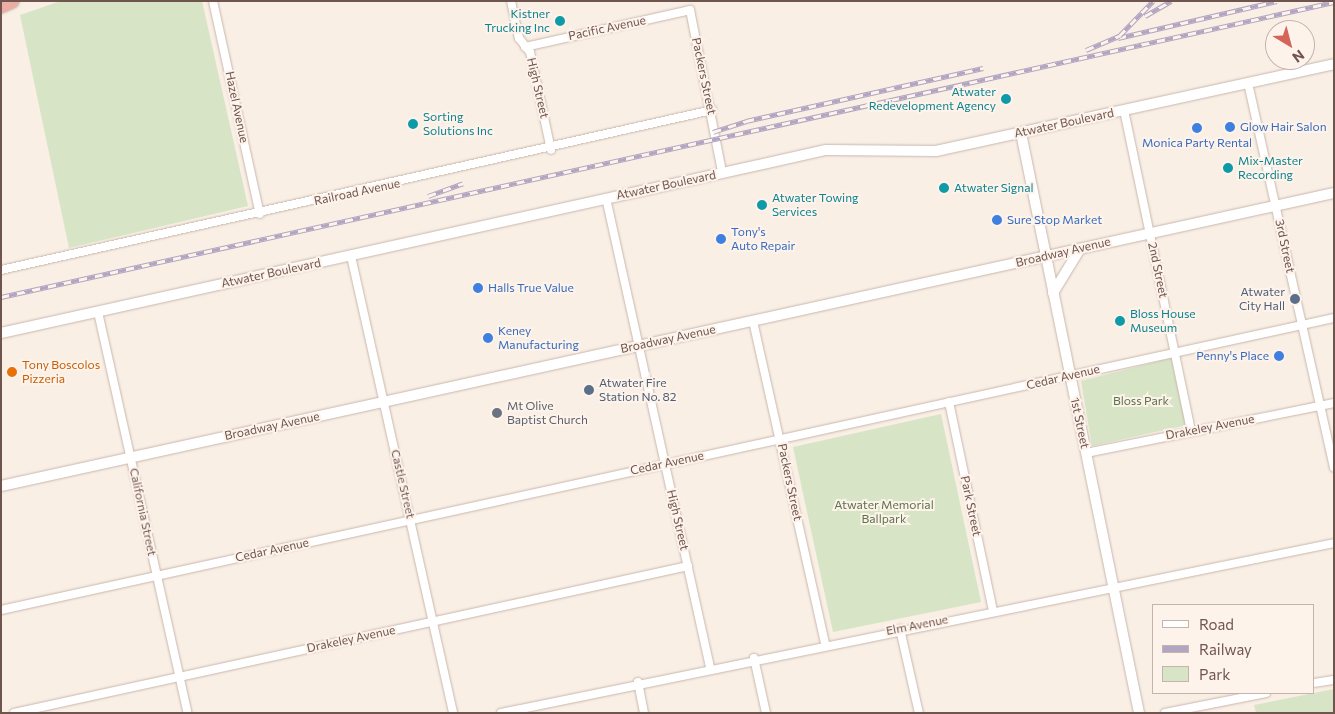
<!DOCTYPE html>
<style>
body{margin:0}
#map{position:relative;width:1335px;height:714px;overflow:hidden;background:#f9efe5;font-family:Commissioner,sans-serif}
div>[style]{position:absolute}
.green>*{inset:0;background:#d7e5c6}
.roads{filter:drop-shadow(0 0 1px #c9b6ad) drop-shadow(0 0 1px #c9b6ad)}
.street>*{height:8px;margin:-4px;padding:0 4px;transform-origin:4px;border-radius:4px;background:#fff}
.secondary>*{height:10px;margin:-5px;padding:0 5px;transform-origin:5px;border-radius:5px;background:#fff}
.highway>*{height:14px;margin:-7px;padding:0 7px;transform-origin:7px;border-radius:7px;background:#ecada4}
.rail>*{height:4.5px;margin-top:-2.25px;transform-origin:0;background:repeating-linear-gradient(90deg,#fdf3eb 0 8px,#b1a5c1 0 16px);box-sizing:border-box;border-block:1px solid #b1a5c1}
.dots>*{width:14px;height:14px;translate:-50% -50%;box-sizing:border-box;border:2px solid #fdf3eb;border-radius:50%}
span{translate:-50% -50%;white-space:nowrap;text-align:center;line-height:1.15;-webkit-text-stroke:4px #fdf3eb;paint-order:stroke}
.culture-label{font-size:12px;color:#0d838f}
.right{translate:-100% -50%;text-align:right}
.left{translate:0 -50%;text-align:left}
.street-label{font-size:12px;color:#6f554e}
.shop-label{font-size:12px;color:#366cbe}
.service-label{font-size:12px;color:#4e5e75}
.food-label{font-size:12px;color:#c56008}
.park-label{font-size:12px;color:#5a7347}
.worship-label{font-size:12px;color:#5b616d}
.frame{position:absolute;inset:0;border:2px solid #6f554e;pointer-events:none}
.legend{position:absolute;left:1152px;top:604px;width:162px;height:90px;box-sizing:border-box;background:#fdf3eb;border:1px solid #c4b4ac;margin:0;padding:6px 9px;list-style:none;font-size:15px;color:#6f554e}
.legend li{display:flex;align-items:center;gap:10px;height:25px}
.legend b{width:25px;border:1px solid #c4b4ac}
.north{position:absolute;left:1265px;top:20px;width:50px;height:50px;box-sizing:border-box;background:#fdf3eb;border:1px solid #c4b4ac;border-radius:50%;rotate:143deg;font-size:14px;font-weight:700;line-height:20px;text-align:center;color:#6f554e}
.north::after{content:'';display:block;margin:auto;width:18px;height:22px;background:#d56459;clip-path:polygon(50% 0,100% 100%,50% 72%,0 100%)}
</style>
<div id="map">
<div class="green">
<i style="clip-path:polygon(61px 1px,202px 1px,248px 206px,69px 248px,20px 15px)"></i>
<i style="clip-path:polygon(1175px 357px,1187px 425px,1092px 446px,1081px 381px)"></i>
<i style="clip-path:polygon(941px 414px,981px 602px,833px 632px,793px 447px)"></i>
<i style="clip-path:polygon(1334px 689px,1334px 713px,1256px 713px,1254px 705px)"></i>
</div>
<div class="roads">
<div class="street">
<i style="left:213px;top:1px;width:218px;rotate:77.6deg"></i>
<i style="left:511px;top:1px;width:38px;rotate:78deg"></i>
<i style="left:519px;top:38px;width:18px;rotate:52deg"></i>
<i style="left:530px;top:52px;width:100px;rotate:77.9deg"></i>
<i style="left:525px;top:47px;width:169px;rotate:-12.6deg"></i>
<i style="left:690px;top:10px;width:165px;rotate:78.8deg"></i>
<i style="left:1248px;top:83px;width:394px;rotate:77.4deg"></i>
<i style="left:1124px;top:110px;width:328px;rotate:78.2deg"></i>
<i style="left:606px;top:198px;width:480px;rotate:77.5deg"></i>
<i style="left:351px;top:256px;width:468px;rotate:77.4deg"></i>
<i style="left:1px;top:270px;width:729px;rotate:-12.68deg"></i>
<i style="left:98px;top:312px;width:411px;rotate:77.4deg"></i>
<i style="left:753px;top:321px;width:331px;rotate:77.4deg"></i>
<i style="left:949px;top:402px;width:213px;rotate:78.1deg"></i>
<i style="left:1086px;top:453px;width:253px;rotate:-11.4deg"></i>
<i style="left:1px;top:610px;width:1365px;rotate:-12.36deg"></i>
<i style="left:900px;top:629px;width:86px;rotate:77.3deg"></i>
<i style="left:754px;top:658px;width:56px;rotate:77.7deg"></i>
<i style="left:638px;top:682px;width:32px;rotate:79deg"></i>
<i style="left:1314px;top:683px;width:20px;rotate:-9deg"></i>
<i style="left:14px;top:713px;width:690px;rotate:-12.3deg"></i>
<i style="left:501px;top:713px;width:850px;rotate:-11.53deg"></i>
<i style="left:1165px;top:713px;width:103px;rotate:-11.2deg"></i>
</div>
<div class="secondary">
<i style="left:1021px;top:133px;width:592px;rotate:78.5deg"></i>
<i style="left:1053px;top:293px;width:52px;rotate:-58.5deg"></i>
<i style="left:1px;top:333px;width:845px;rotate:-12.51deg"></i>
<i style="left:826px;top:150px;width:110px;rotate:0.5deg"></i>
<i style="left:936px;top:151px;width:407px;rotate:-12.3deg"></i>
<i style="left:1px;top:486px;width:1365px;rotate:-12.4deg"></i>
</div>
<div class="highway">
<i style="left:1px;top:6px;width:12px;rotate:-24deg"></i>
</div>
</div>
<div class="rail">
<i style="left:1145px;top:16px;width:30px;rotate:-30deg"></i>
<i style="left:1118px;top:38px;width:163px;rotate:-13.1deg"></i>
<i style="left:1086px;top:50px;width:36px;rotate:-23deg"></i>
<i style="left:1119px;top:36px;width:49px;rotate:-45.8deg"></i>
<i style="left:713px;top:132px;width:35px;rotate:-18deg"></i>
<i style="left:746px;top:121px;width:243px;rotate:-12.6deg"></i>
<i style="left:428px;top:196px;width:37px;rotate:-20deg"></i>
<i style="left:1px;top:297px;width:1365px;rotate:-12.48deg"></i>
</div>
<div class="dots">
<i style="left:560px;top:21px;background:#0f9aa8"></i>
<i style="left:1006px;top:99px;background:#0f9aa8"></i>
<i style="left:413px;top:124px;background:#0f9aa8"></i>
<i style="left:1230px;top:127px;background:#3f7fe0"></i>
<i style="left:1197px;top:128px;background:#3f7fe0"></i>
<i style="left:1228px;top:168px;background:#0f9aa8"></i>
<i style="left:944px;top:188px;background:#0f9aa8"></i>
<i style="left:762px;top:205px;background:#0f9aa8"></i>
<i style="left:997px;top:220px;background:#3f7fe0"></i>
<i style="left:721px;top:239px;background:#3f7fe0"></i>
<i style="left:478px;top:288px;background:#3f7fe0"></i>
<i style="left:1295px;top:299px;background:#5c6f8a"></i>
<i style="left:1120px;top:321px;background:#0f9aa8"></i>
<i style="left:488px;top:338px;background:#3f7fe0"></i>
<i style="left:1279px;top:356px;background:#3f7fe0"></i>
<i style="left:12px;top:372px;background:#e8710a"></i>
<i style="left:589px;top:390px;background:#5c6f8a"></i>
<i style="left:497px;top:413px;background:#6b7280"></i>
</div>
<div class="culture-label">
<span class="right" style="left:550px;top:21px">Kistner<br>Trucking Inc</span>
<span class="right" style="left:996px;top:99px">Atwater<br>Redevelopment Agency</span>
<span class="left" style="left:423px;top:124px">Sorting<br>Solutions Inc</span>
<span class="left" style="left:1238px;top:168px">Mix-Master<br>Recording</span>
<span class="left" style="left:954px;top:188px">Atwater Signal</span>
<span class="left" style="left:772px;top:205px">Atwater Towing<br>Services</span>
<span class="left" style="left:1130px;top:321px">Bloss House<br>Museum</span>
</div>
<div class="street-label">
<span style="left:607px;top:28px;rotate:-12deg">Pacific Avenue</span>
<span style="left:704px;top:76px;rotate:78deg">Packers Street</span>
<span style="left:538px;top:88px;rotate:77deg">High Street</span>
<span style="left:237px;top:107px;rotate:78deg">Hazel Avenue</span>
<span style="left:1064px;top:123px;rotate:-12deg">Atwater Boulevard</span>
<span style="left:666px;top:185px;rotate:-12deg">Atwater Boulevard</span>
<span style="left:357px;top:192px;rotate:-12deg">Railroad Avenue</span>
<span style="left:1285px;top:246px;rotate:78deg">3rd Street</span>
<span style="left:1063px;top:252px;rotate:-13deg">Broadway Avenue</span>
<span style="left:1158px;top:270px;rotate:78deg">2nd Street</span>
<span style="left:271px;top:273px;rotate:-12deg">Atwater Boulevard</span>
<span style="left:668px;top:339px;rotate:-12deg">Broadway Avenue</span>
<span style="left:1063px;top:377px;rotate:-13deg">Cedar Avenue</span>
<span style="left:1080px;top:423px;rotate:78deg">1st Street</span>
<span style="left:272px;top:426px;rotate:-12deg">Broadway Avenue</span>
<span style="left:1210px;top:427px;rotate:-11deg">Drakeley Avenue</span>
<span style="left:667px;top:463px;rotate:-12deg">Cedar Avenue</span>
<span style="left:790px;top:482px;rotate:78deg">Packers Street</span>
<span style="left:403px;top:484px;rotate:77deg">Castle Street</span>
<span style="left:971px;top:506px;rotate:78deg">Park Street</span>
<span style="left:143px;top:512px;rotate:78deg">California Street</span>
<span style="left:678px;top:520px;rotate:77deg">High Street</span>
<span style="left:272px;top:550px;rotate:-12deg">Cedar Avenue</span>
<span style="left:917px;top:625px;rotate:-11deg">Elm Avenue</span>
<span style="left:351px;top:639px;rotate:-12deg">Drakeley Avenue</span>
</div>
<div class="shop-label">
<span class="left" style="left:1240px;top:127px">Glow Hair Salon</span>
<span style="left:1197px;top:143px">Monica Party Rental</span>
<span class="left" style="left:1007px;top:220px">Sure Stop Market</span>
<span class="left" style="left:731px;top:239px">Tony's<br>Auto Repair</span>
<span class="left" style="left:488px;top:288px">Halls True Value</span>
<span class="left" style="left:498px;top:338px">Keney<br>Manufacturing</span>
<span class="right" style="left:1269px;top:356px">Penny's Place</span>
</div>
<div class="service-label">
<span class="right" style="left:1285px;top:299px">Atwater<br>City Hall</span>
<span class="left" style="left:599px;top:390px">Atwater Fire<br>Station No. 82</span>
</div>
<div class="food-label">
<span class="left" style="left:22px;top:372px">Tony Boscolos<br>Pizzeria</span>
</div>
<div class="park-label">
<span style="left:1141px;top:401px">Bloss Park</span>
<span style="left:884px;top:512px">Atwater Memorial<br>Ballpark</span>
</div>
<div class="worship-label">
<span class="left" style="left:507px;top:413px">Mt Olive<br>Baptist Church</span>
</div>
<div class="frame"></div>
<ul class="legend">
<li><b style="height:6px;background:#fff"></b>Road</li>
<li><b style="height:6px;background:#b1a5c1"></b>Railway</li>
<li><b style="height:14px;background:#d7e5c6"></b>Park</li>
</ul>
<div class="north">N</div>
</div>
